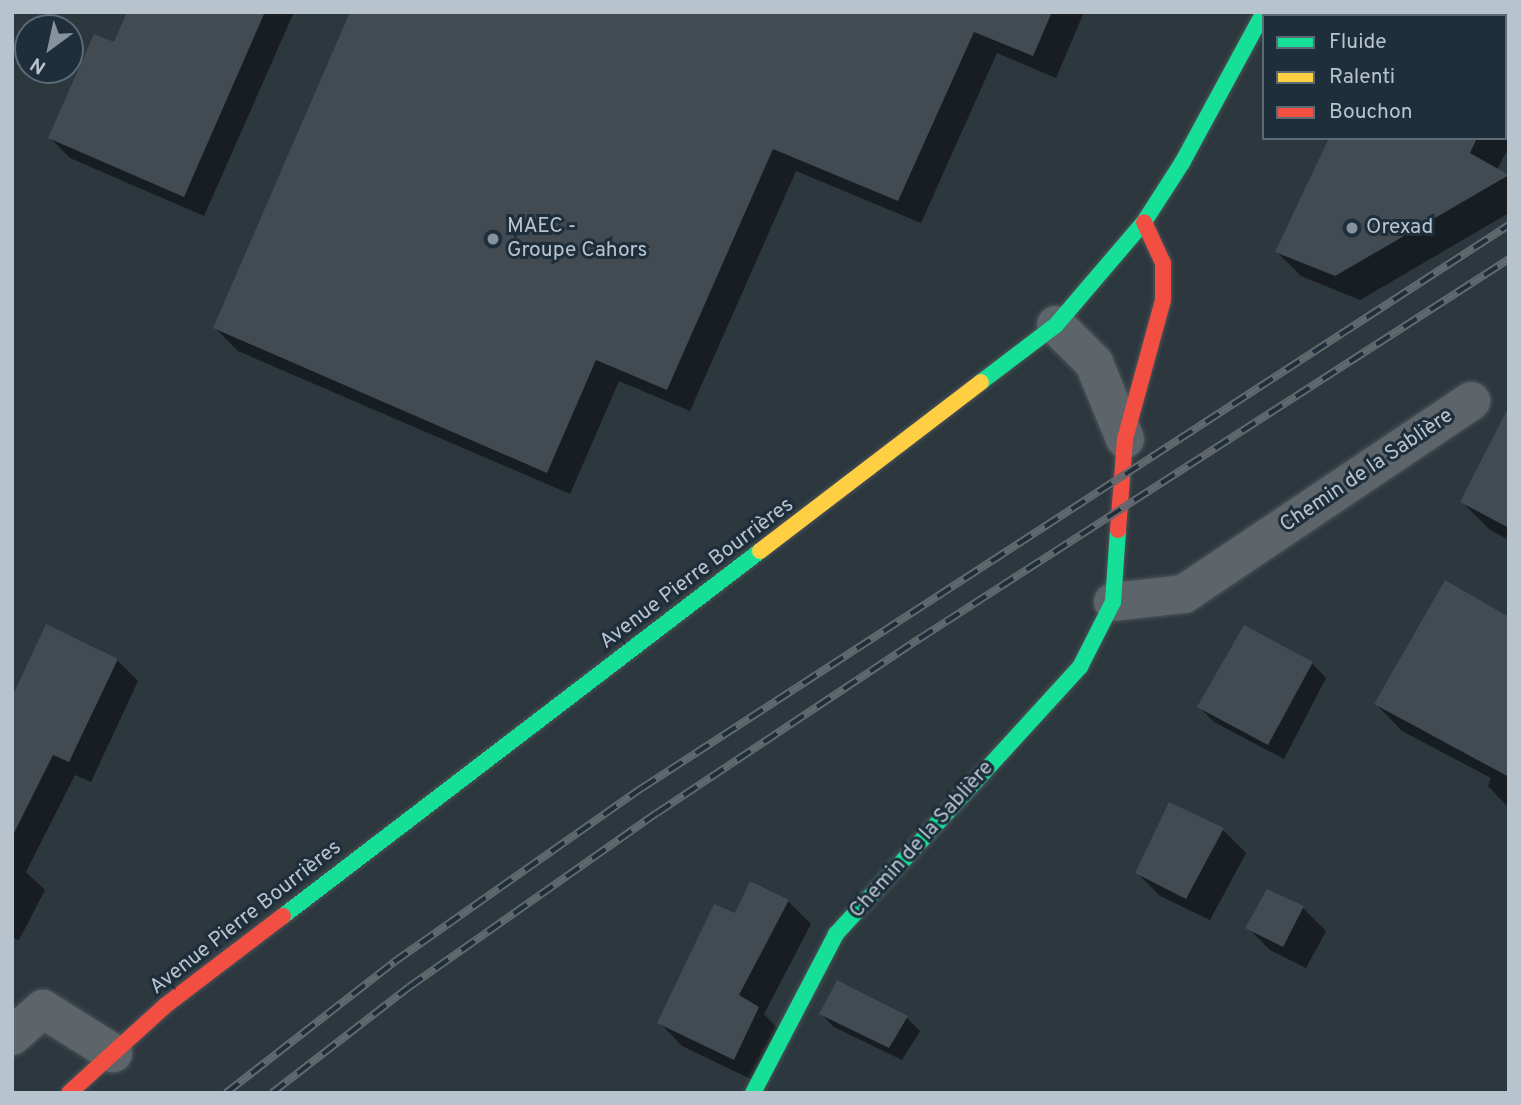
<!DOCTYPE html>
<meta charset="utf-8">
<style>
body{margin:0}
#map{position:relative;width:1521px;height:1105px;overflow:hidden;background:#2c373e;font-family:Overpass,sans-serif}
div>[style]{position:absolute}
.shadow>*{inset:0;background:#0007}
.building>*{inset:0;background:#424b51}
.roads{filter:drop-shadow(0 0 2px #4b5358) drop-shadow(0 0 2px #4b5358)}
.street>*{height:38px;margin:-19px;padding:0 19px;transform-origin:19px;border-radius:19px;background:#5d656b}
.fast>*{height:16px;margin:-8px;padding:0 8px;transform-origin:8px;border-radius:8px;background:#16e098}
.slow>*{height:16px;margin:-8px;padding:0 8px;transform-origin:8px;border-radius:8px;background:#ffcf43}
.jam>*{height:16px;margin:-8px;padding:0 8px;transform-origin:8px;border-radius:8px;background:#f24e42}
.rail>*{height:8px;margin-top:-4px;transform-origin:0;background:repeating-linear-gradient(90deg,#1e2e3b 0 16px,#61696f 0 32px);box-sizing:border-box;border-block:2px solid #61696f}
.dots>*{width:19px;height:19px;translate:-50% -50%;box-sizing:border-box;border:4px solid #1e2e3b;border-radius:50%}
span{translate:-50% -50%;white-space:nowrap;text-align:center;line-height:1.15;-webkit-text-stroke:6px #1e2e3b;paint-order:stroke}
.poi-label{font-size:21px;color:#b7c4ce}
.left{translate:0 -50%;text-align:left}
.street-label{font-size:21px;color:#b7c4ce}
.frame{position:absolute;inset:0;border:14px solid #b7c4ce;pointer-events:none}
.legend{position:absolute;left:1262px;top:14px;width:245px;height:126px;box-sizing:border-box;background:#1e2e3b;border:2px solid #5b6a76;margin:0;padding:9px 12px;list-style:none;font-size:21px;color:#b7c4ce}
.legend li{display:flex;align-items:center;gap:14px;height:35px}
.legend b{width:35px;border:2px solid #5b6a76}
.north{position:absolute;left:14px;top:14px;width:70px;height:70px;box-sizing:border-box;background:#1e2e3b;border:2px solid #5b6a76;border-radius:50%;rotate:213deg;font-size:19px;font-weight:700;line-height:28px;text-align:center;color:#b7c4ce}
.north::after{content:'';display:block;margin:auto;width:24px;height:32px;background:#86939c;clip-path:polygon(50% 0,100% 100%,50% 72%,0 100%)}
</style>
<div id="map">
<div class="shadow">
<i style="clip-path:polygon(129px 12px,294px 12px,204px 216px,70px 158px,50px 138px,114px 45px)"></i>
<i style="clip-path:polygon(352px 12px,1084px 12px,1056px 78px,997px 53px,921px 223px,796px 171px,690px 411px,619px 381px,570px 494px,238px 351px,215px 328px)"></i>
<i style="clip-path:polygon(1459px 12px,1509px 12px,1509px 147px,1497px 169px,1509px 175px,1509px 213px,1360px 300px,1301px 276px,1277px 252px,1331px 138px,1505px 138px,1505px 16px,1458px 16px)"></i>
<i style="clip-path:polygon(1509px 410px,1509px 540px,1490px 530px,1462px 502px)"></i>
<i style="clip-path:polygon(1509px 619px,1509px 808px,1488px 786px,1491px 778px,1402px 731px,1376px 704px)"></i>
<i style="clip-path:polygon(117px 660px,138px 681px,91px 782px,75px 775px,26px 872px,45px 890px,19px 940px,12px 938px,12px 701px)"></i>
<i style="clip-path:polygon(1312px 663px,1326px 678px,1284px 759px,1214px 722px,1199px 707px)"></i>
<i style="clip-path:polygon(1223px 830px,1246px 853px,1210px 920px,1160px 896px,1137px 873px)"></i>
<i style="clip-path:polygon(788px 901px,811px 924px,764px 1014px,781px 1032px,757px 1082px,682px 1046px,660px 1023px,736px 915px)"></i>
<i style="clip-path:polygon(1303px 908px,1326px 931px,1306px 968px,1270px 950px,1247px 927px)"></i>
<i style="clip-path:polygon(837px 982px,907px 1018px,920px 1031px,902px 1060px,834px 1027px,821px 1014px)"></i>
</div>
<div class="building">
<i style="clip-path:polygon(127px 12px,265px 12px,184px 197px,48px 138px,94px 34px,114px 42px)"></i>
<i style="clip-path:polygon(350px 12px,1052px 12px,1033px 56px,974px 32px,898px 201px,773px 149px,667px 390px,596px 360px,547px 473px,213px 328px)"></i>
<i style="clip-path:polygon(1329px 138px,1477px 138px,1470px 153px,1509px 175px,1335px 276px,1275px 252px)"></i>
<i style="clip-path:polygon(1509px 406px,1509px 528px,1460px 502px)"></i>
<i style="clip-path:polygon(1445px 580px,1509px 617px,1509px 777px,1374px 704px)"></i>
<i style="clip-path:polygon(46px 624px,118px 659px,69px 762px,53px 755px,12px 837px,12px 697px)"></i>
<i style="clip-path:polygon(1244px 625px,1313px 662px,1268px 745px,1197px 707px)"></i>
<i style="clip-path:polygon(1169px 802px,1224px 828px,1186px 899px,1135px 873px)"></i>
<i style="clip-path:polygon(750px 881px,789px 900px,739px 995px,759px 1007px,734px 1060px,657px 1023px,714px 904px,735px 913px)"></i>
<i style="clip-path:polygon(1267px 889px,1304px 906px,1283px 947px,1245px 928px)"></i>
<i style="clip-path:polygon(837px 980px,908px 1016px,889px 1048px,819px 1014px)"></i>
</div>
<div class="roads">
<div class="street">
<i style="left:1056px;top:325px;width:54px;rotate:45deg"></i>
<i style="left:1094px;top:363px;width:82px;rotate:67.8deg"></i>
<i style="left:1113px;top:602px;width:71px;rotate:-6.4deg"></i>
<i style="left:1184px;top:594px;width:346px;rotate:-33.9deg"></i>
<i style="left:12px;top:1036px;width:41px;rotate:-41.1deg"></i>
<i style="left:43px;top:1009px;width:83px;rotate:32.2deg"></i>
</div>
<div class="fast">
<i style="left:981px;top:382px;width:94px;rotate:-37.2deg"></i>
<i style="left:1056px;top:325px;width:135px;rotate:-49.5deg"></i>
<i style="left:1144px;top:222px;width:70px;rotate:-57.2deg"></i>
<i style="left:1182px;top:163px;width:172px;rotate:-61.5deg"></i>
<i style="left:283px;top:916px;width:601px;rotate:-37.42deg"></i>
<i style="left:753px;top:1093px;width:179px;rotate:-62.4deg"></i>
<i style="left:836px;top:934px;width:362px;rotate:-47.6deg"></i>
<i style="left:1080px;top:667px;width:73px;rotate:-63.1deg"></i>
<i style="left:1113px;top:602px;width:72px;rotate:-86deg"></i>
</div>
<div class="slow">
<i style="left:760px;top:551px;width:278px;rotate:-37.4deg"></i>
</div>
<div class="jam">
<i style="left:1118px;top:530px;width:91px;rotate:-85.6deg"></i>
<i style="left:1125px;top:439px;width:144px;rotate:-74.7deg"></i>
<i style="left:1163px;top:300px;width:37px;rotate:-90deg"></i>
<i style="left:1163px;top:263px;width:45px;rotate:-114.9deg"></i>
<i style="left:69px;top:1093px;width:131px;rotate:-42.2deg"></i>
<i style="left:166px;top:1005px;width:147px;rotate:-37.3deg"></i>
</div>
</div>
<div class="rail">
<i style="left:226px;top:1093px;width:213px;rotate:-37.9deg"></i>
<i style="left:394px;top:962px;width:303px;rotate:-35.1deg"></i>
<i style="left:642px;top:788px;width:1034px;rotate:-33deg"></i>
<i style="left:272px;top:1093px;width:173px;rotate:-37.7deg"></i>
<i style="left:409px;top:987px;width:303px;rotate:-35.1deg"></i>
<i style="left:657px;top:813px;width:315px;rotate:-33.6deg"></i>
<i style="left:919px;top:639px;width:702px;rotate:-32.78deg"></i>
</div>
<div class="dots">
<i style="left:1352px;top:228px;background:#86939c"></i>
<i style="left:493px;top:239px;background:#86939c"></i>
</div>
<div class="poi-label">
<span class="left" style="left:507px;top:239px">MAEC -<br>Groupe Cahors</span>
<span class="left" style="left:1366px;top:228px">Orexad</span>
</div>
<div class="street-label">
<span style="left:1367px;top:471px;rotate:-34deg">Chemin de la Sablière</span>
<span style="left:697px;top:574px;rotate:-37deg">Avenue Pierre Bourrières</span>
<span style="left:922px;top:840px;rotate:-48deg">Chemin de la Sablière</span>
<span style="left:246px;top:918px;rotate:-38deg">Avenue Pierre Bourrières</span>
</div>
<div class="frame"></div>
<ul class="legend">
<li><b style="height:9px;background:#16e098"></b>Fluide</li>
<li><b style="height:9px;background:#ffcf43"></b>Ralenti</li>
<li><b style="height:9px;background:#f24e42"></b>Bouchon</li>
</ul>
<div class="north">N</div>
</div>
